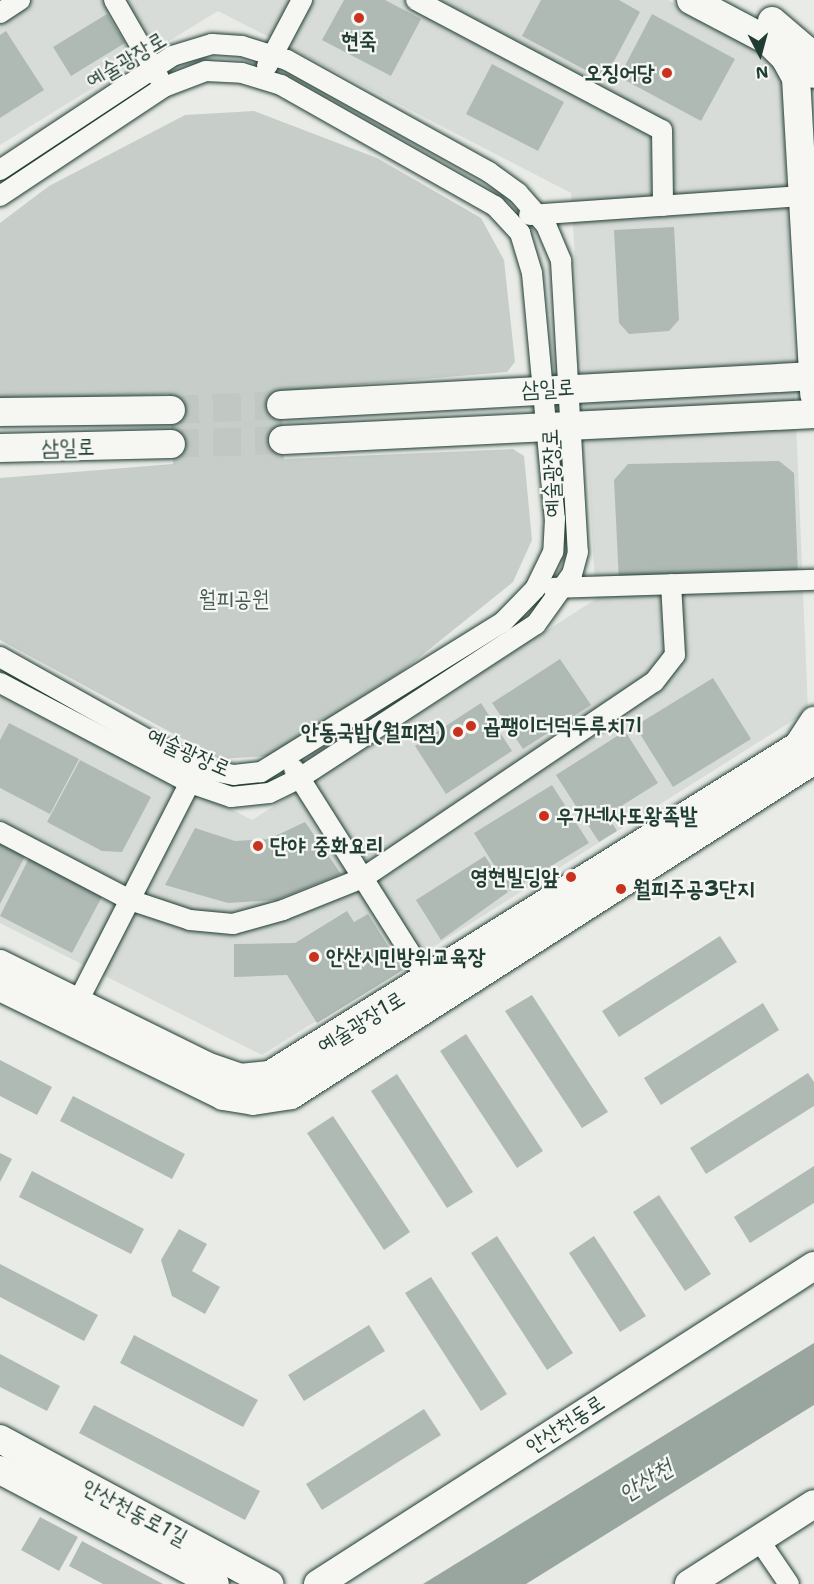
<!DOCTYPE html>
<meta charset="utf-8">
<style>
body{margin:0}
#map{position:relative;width:814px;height:1584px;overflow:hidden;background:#e9ebe7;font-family:"Shantell Sans","Poor Story",sans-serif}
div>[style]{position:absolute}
.built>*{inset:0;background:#d8dcd8}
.green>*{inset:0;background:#c7cec9}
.water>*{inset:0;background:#99a6a0}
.building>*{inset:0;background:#b0bab5}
.secondary-tunnel>*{height:28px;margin-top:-14px;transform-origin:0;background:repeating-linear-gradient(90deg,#c1c8c3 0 28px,transparent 0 42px)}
.roads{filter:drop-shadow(0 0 2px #1f3d34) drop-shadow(0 0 2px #1f3d34)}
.street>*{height:20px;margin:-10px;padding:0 10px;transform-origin:10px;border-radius:10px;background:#f6f6f2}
.secondary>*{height:28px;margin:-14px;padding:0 14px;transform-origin:14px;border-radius:14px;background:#f6f6f2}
.dots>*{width:16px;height:16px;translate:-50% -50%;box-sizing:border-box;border:3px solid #f6f6f2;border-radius:50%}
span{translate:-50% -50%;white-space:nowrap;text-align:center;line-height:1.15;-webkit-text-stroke:4.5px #f6f6f2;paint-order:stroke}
.poi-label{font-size:22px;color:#1f3d34;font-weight:700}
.right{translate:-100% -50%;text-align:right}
.left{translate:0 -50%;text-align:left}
.street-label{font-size:22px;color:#1f3d34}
.park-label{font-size:22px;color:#415a52}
.water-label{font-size:24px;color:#445c54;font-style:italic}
.north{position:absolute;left:730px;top:24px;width:60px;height:60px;-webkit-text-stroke:4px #f6f6f2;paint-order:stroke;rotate:174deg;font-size:16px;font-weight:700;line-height:24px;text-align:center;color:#1f3d34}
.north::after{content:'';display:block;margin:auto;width:21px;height:27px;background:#1f3d34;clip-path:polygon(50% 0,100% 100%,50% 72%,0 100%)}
</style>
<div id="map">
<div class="built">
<i style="clip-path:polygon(0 0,668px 0,781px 59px,808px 711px,262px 1055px,0 923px,0 687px,252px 820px,596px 599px,571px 193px,218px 11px,0 145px)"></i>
</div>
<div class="green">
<i style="clip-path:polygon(254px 111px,377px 158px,481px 218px,504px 260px,515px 362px,507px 372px,281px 391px,284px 459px,513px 449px,524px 456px,532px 540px,513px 582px,401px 672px,268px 756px,220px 759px,0 640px,0 478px,173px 464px,169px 394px,0 401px,0 223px,49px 186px,185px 115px)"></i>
</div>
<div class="water">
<i style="clip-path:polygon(814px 1343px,814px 1405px,526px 1584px,423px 1584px)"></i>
</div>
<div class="building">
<i style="clip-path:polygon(344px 0,385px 0,421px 19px,391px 76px,322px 40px)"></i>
<i style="clip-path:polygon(541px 0,619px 0,640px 12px,604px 80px,522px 36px)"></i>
<i style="clip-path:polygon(107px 14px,125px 43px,71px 76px,53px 47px)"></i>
<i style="clip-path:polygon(652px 14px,735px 59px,701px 121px,619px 77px)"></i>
<i style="clip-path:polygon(6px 31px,44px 90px,0 118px,0 35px)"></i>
<i style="clip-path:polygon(492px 64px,564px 102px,538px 151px,466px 114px)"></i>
<i style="clip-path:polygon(674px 227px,679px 320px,669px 331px,629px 334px,619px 323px,614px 230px)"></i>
<i style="clip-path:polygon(779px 461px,794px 473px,798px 574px,619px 582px,614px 480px,628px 464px)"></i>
<i style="clip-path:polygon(560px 659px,591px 705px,523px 749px,492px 703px)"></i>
<i style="clip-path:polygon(713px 678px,751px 739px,673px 787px,635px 726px)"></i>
<i style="clip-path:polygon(481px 703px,512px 751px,446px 794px,415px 746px)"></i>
<i style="clip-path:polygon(9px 723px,79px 759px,50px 814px,0 788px,0 740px)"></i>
<i style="clip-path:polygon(625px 731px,658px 783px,607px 815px,617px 831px,599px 842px,556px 775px)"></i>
<i style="clip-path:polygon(80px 760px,151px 797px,122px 852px,102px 851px,47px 822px)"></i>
<i style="clip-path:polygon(552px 785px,589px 843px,510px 891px,474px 833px)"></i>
<i style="clip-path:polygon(305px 822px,341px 874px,276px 900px,228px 903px,165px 885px,195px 828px,235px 841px,269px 839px)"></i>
<i style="clip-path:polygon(0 843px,25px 856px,0 904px)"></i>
<i style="clip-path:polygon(31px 854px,105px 891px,72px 953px,0 916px)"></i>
<i style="clip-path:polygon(485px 856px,508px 892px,441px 940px,416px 900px)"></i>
<i style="clip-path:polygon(347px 911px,354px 922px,368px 914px,403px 970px,317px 1023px,287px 975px,234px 977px,234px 944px,295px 943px)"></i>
<i style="clip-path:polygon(720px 936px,737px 962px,619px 1037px,602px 1011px)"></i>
<i style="clip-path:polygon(532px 995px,608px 1112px,582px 1128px,505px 1011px)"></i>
<i style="clip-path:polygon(763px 1003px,779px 1030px,661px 1105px,644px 1078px)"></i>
<i style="clip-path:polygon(466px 1034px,543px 1151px,517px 1168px,440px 1051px)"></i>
<i style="clip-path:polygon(0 1060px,52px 1087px,37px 1115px,0 1096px)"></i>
<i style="clip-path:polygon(808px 1073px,814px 1082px,814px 1106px,706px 1174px,690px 1148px)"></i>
<i style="clip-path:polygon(397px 1074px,473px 1192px,447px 1208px,371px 1091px)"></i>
<i style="clip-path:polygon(73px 1096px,185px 1154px,172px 1179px,60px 1121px)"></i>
<i style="clip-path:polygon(333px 1116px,410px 1232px,384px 1250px,307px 1133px)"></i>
<i style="clip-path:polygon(0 1153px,12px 1159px,0 1182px)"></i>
<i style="clip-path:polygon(814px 1166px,814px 1203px,750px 1243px,734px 1217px)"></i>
<i style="clip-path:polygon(32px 1171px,144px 1229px,131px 1254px,19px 1197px)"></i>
<i style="clip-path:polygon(659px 1195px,711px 1274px,685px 1291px,633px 1212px)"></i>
<i style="clip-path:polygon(179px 1229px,207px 1244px,192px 1271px,220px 1287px,205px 1314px,172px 1296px,161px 1260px)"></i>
<i style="clip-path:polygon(497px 1236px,573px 1353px,547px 1370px,471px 1253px)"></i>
<i style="clip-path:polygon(594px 1236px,646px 1316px,620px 1332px,569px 1253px)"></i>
<i style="clip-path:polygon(0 1264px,98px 1315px,84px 1341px,0 1297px)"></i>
<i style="clip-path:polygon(431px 1277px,507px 1394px,481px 1411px,405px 1293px)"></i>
<i style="clip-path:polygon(369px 1325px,385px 1351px,304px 1401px,288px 1375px)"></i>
<i style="clip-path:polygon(134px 1335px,258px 1400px,243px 1427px,120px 1363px)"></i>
<i style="clip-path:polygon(0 1354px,60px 1386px,47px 1411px,0 1387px)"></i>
<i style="clip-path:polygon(94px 1405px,260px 1491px,245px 1520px,79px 1433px)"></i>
<i style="clip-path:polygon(424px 1409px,441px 1435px,322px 1510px,306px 1484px)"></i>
<i style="clip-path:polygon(40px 1517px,78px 1537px,59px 1571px,21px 1550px)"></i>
<i style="clip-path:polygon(82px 1541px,163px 1584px,103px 1584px,69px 1566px)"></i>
</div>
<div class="secondary-tunnel">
<i style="left:171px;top:410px;width:110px;rotate:-2.6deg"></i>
<i style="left:171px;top:444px;width:112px;rotate:-2deg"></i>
</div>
<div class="roads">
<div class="street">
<i style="left:114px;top:0;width:90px;rotate:60deg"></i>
<i style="left:416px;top:0;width:278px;rotate:27.9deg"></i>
<i style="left:662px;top:130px;width:76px;rotate:89.2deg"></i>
<i style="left:0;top:13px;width:24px;rotate:-33deg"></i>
<i style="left:267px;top:66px;width:75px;rotate:-62.1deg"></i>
<i style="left:0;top:170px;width:206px;rotate:-33.5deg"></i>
<i style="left:172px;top:56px;width:42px;rotate:-16.7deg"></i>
<i style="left:212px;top:44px;width:30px;rotate:4deg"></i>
<i style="left:242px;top:46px;width:47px;rotate:17.3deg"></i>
<i style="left:287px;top:60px;width:231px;rotate:29deg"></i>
<i style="left:489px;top:172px;width:36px;rotate:36deg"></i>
<i style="left:518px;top:193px;width:43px;rotate:48.8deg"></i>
<i style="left:546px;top:225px;width:39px;rotate:67deg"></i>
<i style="left:561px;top:261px;width:291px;rotate:86.7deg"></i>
<i style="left:578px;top:552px;width:23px;rotate:105deg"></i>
<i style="left:572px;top:574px;width:62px;rotate:125.8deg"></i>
<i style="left:536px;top:624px;width:282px;rotate:146.9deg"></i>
<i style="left:300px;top:778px;width:34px;rotate:154deg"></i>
<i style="left:269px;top:793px;width:38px;rotate:174deg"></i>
<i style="left:231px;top:797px;width:43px;rotate:-161.1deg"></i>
<i style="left:190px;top:783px;width:215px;rotate:-152.2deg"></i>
<i style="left:0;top:196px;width:197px;rotate:-33.6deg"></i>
<i style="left:164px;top:87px;width:45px;rotate:-20.9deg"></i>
<i style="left:206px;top:71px;width:36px;rotate:3deg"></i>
<i style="left:242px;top:73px;width:41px;rotate:17.1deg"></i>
<i style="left:281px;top:85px;width:246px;rotate:29.5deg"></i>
<i style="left:495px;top:206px;width:37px;rotate:47deg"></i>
<i style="left:520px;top:233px;width:42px;rotate:73.3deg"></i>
<i style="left:532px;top:273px;width:247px;rotate:84.7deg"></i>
<i style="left:555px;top:519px;width:33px;rotate:93deg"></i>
<i style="left:553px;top:552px;width:41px;rotate:115.9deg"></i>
<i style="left:535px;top:589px;width:46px;rotate:134.1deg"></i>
<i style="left:503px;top:622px;width:285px;rotate:148.2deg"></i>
<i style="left:261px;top:772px;width:27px;rotate:174deg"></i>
<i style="left:234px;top:775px;width:37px;rotate:-169deg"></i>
<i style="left:198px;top:768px;width:227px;rotate:-150.7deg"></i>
<i style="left:529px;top:215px;width:285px;rotate:-4deg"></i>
<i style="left:553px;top:588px;width:261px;rotate:-1.8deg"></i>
<i style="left:294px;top:769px;width:258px;rotate:57.7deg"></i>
<i style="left:0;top:832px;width:147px;rotate:27.6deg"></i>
<i style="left:130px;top:900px;width:63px;rotate:18.4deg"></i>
<i style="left:190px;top:920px;width:43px;rotate:5.3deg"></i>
<i style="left:233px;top:924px;width:52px;rotate:-15.6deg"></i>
<i style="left:283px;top:910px;width:86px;rotate:-21.8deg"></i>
<i style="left:363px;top:878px;width:351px;rotate:-34deg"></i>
<i style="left:654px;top:682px;width:34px;rotate:-52deg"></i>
<i style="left:675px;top:655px;width:71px;rotate:-93.2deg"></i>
<i style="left:72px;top:1013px;width:270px;rotate:-62.9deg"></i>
<i style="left:759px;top:1540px;width:53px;rotate:55.7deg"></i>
</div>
<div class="secondary">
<i style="left:691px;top:0;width:86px;rotate:27.8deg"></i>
<i style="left:767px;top:40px;width:25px;rotate:45deg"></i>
<i style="left:785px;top:58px;width:23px;rotate:61deg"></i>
<i style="left:796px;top:78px;width:317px;rotate:86.7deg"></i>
<i style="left:772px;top:21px;width:45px;rotate:40.5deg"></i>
<i style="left:806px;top:50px;width:25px;rotate:72deg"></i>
<i style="left:281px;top:405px;width:534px;rotate:-3.11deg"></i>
<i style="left:0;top:412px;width:171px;rotate:-0.7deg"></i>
<i style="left:283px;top:440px;width:532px;rotate:-2.8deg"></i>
<i style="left:0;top:448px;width:171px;rotate:-1.3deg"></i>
<i style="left:0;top:964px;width:230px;rotate:26.3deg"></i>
<i style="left:206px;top:1066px;width:36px;rotate:19deg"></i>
<i style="left:240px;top:1078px;width:30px;rotate:-6deg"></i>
<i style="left:270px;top:1075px;width:622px;rotate:-31.93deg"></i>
<i style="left:798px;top:746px;width:30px;rotate:-57deg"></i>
<i style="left:0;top:987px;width:248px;rotate:26deg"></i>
<i style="left:223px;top:1096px;width:30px;rotate:9deg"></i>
<i style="left:253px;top:1101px;width:38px;rotate:-9deg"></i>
<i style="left:291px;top:1095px;width:621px;rotate:-32.64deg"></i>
<i style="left:0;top:1439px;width:306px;rotate:28.3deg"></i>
<i style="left:0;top:1470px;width:243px;rotate:27.9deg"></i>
<i style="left:318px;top:1584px;width:589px;rotate:-32.67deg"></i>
<i style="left:689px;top:1584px;width:148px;rotate:-32.6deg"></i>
</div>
</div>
<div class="dots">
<i style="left:359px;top:18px;background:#c8321e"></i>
<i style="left:667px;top:73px;background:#c8321e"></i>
<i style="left:471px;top:726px;background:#c8321e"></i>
<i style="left:458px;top:732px;background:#c8321e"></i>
<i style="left:544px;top:816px;background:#c8321e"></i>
<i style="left:258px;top:846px;background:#c8321e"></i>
<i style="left:571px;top:877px;background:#c8321e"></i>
<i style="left:621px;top:889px;background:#c8321e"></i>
<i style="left:314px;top:957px;background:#c8321e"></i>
</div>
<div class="poi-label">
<span style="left:359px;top:41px">현죽</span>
<span class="right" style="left:655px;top:73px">오징어당</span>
<span class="left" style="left:483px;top:726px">곱팽이더덕두루치기</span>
<span class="right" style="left:446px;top:732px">안동국밥(월피점)</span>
<span class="left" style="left:556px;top:816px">우가네사또왕족발</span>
<span class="left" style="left:270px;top:846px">단야 중화요리</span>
<span class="right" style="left:559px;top:877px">영현빌딩앞</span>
<span class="left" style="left:633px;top:889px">월피주공3단지</span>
<span class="left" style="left:326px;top:957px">안산시민방위교육장</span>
</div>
<div class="street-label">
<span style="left:126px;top:60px;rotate:-31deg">예술광장로</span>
<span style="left:548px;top:388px;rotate:-3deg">삼일로</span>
<span style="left:68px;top:447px;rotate:-1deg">삼일로</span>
<span style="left:551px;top:473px;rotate:-92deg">예술광장로</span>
<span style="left:189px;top:752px;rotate:24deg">예술광장로</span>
<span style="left:361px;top:1022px;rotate:-32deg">예술광장1로</span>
<span style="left:565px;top:1424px;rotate:-33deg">안산천동로</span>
<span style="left:135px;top:1512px;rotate:28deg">안산천동로1길</span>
</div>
<div class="park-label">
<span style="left:234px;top:599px">월피공원</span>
</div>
<div class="water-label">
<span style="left:646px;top:1481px;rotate:-32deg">안산천</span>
</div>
<div class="north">N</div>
</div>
